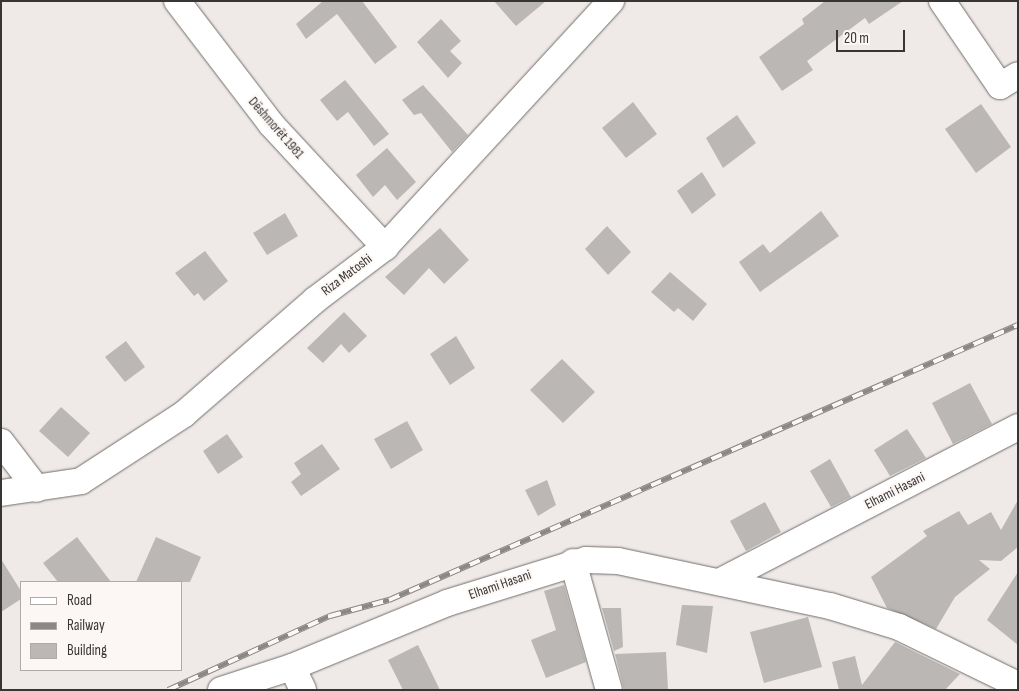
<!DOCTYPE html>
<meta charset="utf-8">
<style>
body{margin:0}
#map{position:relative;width:1019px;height:691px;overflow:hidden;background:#efeae7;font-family:"Sofia Sans Condensed",sans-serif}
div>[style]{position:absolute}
.building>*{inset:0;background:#bbb7b4}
.roads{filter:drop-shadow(0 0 1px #716d6a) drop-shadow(0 0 1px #716d6a)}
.minor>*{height:26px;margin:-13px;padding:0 13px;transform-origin:13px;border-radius:13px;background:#fff}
.rail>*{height:5.5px;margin-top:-2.75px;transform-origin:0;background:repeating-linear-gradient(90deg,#fcf7f4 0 11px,#8a8785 0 22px);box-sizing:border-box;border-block:1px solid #8a8785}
span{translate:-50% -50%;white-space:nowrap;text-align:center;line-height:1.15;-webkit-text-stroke:4px #fcf7f4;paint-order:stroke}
.street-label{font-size:14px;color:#383635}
.frame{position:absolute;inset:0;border:2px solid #383635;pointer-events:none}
.legend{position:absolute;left:20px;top:581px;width:162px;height:90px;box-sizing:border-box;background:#fcf7f4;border:1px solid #aeaaa8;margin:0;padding:6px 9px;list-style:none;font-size:15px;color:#383635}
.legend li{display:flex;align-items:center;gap:10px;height:25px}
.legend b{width:25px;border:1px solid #aeaaa8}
.scale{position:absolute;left:836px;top:30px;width:69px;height:22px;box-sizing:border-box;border:2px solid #383635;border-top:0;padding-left:6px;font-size:15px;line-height:18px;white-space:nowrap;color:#383635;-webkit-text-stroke:4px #fcf7f4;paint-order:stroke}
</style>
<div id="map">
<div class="building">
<i style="clip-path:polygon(323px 1px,362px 1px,397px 47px,375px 64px,337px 14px,306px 39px,296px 24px)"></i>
<i style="clip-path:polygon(494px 1px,546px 1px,516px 26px)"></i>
<i style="clip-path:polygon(825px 1px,903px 1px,869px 24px,865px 18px,807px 61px,813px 70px,782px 91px,759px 57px,804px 24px,802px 19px)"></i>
<i style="clip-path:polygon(441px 19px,461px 41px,450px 51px,462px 63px,448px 78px,417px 42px)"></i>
<i style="clip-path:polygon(345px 80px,389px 134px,374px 146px,348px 112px,337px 121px,320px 100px)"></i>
<i style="clip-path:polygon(423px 85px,468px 135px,452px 152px,421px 113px,414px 115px,402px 100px)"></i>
<i style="clip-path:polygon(633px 102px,657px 134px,626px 158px,602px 128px)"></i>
<i style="clip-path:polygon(981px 104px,1011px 147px,976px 173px,945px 129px)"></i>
<i style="clip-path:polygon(737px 115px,756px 143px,723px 168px,706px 138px)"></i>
<i style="clip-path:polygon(387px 148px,416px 182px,397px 200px,385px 185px,373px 197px,356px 175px)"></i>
<i style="clip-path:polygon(702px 172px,716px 195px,692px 214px,677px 191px)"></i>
<i style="clip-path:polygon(821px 211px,839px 236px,760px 292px,739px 262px,763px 244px,770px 253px)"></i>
<i style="clip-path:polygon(285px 213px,298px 236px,267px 255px,253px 233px)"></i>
<i style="clip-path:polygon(607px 226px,631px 252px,608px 275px,585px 249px)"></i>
<i style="clip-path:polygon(440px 228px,469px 260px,444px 284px,429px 268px,404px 295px,385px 277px)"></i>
<i style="clip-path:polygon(205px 251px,228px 281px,204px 301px,198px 293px,194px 296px,175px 273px)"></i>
<i style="clip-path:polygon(670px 272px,707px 304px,693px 321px,678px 308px,674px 312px,651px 292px)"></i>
<i style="clip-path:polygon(344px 312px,367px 336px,349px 353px,341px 344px,323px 363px,307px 348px)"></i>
<i style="clip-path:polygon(456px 336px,475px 368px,450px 385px,430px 354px)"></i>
<i style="clip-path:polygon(126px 341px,145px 367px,125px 382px,105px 357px)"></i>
<i style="clip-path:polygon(562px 359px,595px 392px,563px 423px,530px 390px)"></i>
<i style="clip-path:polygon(970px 383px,992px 424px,953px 444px,932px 403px)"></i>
<i style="clip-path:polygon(61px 407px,90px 433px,68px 457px,39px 431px)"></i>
<i style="clip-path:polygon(407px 421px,423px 450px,391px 469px,374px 439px)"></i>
<i style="clip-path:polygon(907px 429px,926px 458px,890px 476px,874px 450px)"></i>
<i style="clip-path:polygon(227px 434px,243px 457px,218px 474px,203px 451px)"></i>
<i style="clip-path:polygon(322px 444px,340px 469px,301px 496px,291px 482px,301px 474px,294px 463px)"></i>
<i style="clip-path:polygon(830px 459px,851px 497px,831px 507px,810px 471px)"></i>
<i style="clip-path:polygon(547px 480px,556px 505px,538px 516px,525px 490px)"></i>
<i style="clip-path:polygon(1018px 500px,1018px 547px,1001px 561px,979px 560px,990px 569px,955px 597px,936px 629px,887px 608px,871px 577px,927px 536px,923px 531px,959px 511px,968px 525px,991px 512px,1001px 530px)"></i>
<i style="clip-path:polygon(765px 502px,781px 532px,746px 551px,730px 521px)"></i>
<i style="clip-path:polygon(77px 537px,111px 582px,58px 582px,43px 563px)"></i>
<i style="clip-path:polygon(156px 537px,201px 557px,190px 582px,136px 582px)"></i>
<i style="clip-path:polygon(1px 559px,21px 591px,21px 599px,1px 612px)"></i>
<i style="clip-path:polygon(1018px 572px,1018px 645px,987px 620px)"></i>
<i style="clip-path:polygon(564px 585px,586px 662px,546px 678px,531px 640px,556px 630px,544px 591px)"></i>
<i style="clip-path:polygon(682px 605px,713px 606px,707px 653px,676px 645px)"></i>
<i style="clip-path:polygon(602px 608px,621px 608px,623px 647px,614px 651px)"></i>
<i style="clip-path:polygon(808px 617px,822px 667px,764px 683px,750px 632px)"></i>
<i style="clip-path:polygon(895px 642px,960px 674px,945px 690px,839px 690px,832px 662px,855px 656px,862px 685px)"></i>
<i style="clip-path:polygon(418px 645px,440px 690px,403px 690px,388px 660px)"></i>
<i style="clip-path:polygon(666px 652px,668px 690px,624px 690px,615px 654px)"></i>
</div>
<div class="roads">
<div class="minor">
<i style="left:177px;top:1px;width:155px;rotate:52.6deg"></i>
<i style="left:271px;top:124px;width:168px;rotate:47.2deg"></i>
<i style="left:942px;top:1px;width:103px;rotate:55.7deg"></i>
<i style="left:1000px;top:86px;width:21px;rotate:-31deg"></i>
<i style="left:1px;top:442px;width:59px;rotate:52.5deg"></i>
<i style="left:1px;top:493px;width:81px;rotate:-8.5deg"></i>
<i style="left:81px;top:481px;width:123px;rotate:-33deg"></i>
<i style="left:184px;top:414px;width:174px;rotate:-41deg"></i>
<i style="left:315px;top:300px;width:88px;rotate:-37.1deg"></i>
<i style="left:385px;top:247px;width:334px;rotate:-47.4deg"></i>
<i style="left:573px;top:562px;width:133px;rotate:74.3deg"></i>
<i style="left:719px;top:582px;width:337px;rotate:-27.4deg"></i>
<i style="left:292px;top:667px;width:25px;rotate:64deg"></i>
<i style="left:221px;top:690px;width:75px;rotate:-17.9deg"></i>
<i style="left:292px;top:667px;width:168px;rotate:-22.4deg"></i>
<i style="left:447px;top:603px;width:145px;rotate:-17.2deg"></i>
<i style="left:586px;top:560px;width:32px;rotate:2deg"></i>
<i style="left:618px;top:561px;width:217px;rotate:12deg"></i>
<i style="left:830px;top:606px;width:72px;rotate:16.9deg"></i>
<i style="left:899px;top:627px;width:132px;rotate:26deg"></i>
</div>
</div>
<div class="rail">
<i style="left:168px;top:690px;width:178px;rotate:-24.6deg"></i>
<i style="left:330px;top:616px;width:61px;rotate:-15.2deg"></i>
<i style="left:389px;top:600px;width:686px;rotate:-23.62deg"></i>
</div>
<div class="street-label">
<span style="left:276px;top:128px;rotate:49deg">Dëshmorët 1981</span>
<span style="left:347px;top:275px;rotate:-37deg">Riza Matoshi</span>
<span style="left:895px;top:491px;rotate:-27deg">Elhami Hasani</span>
<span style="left:500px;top:585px;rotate:-19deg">Elhami Hasani</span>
</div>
<div class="frame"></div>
<ul class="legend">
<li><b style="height:6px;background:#fff"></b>Road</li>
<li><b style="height:6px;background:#8a8785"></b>Railway</li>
<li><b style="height:14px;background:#bbb7b4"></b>Building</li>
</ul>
<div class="scale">20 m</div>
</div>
